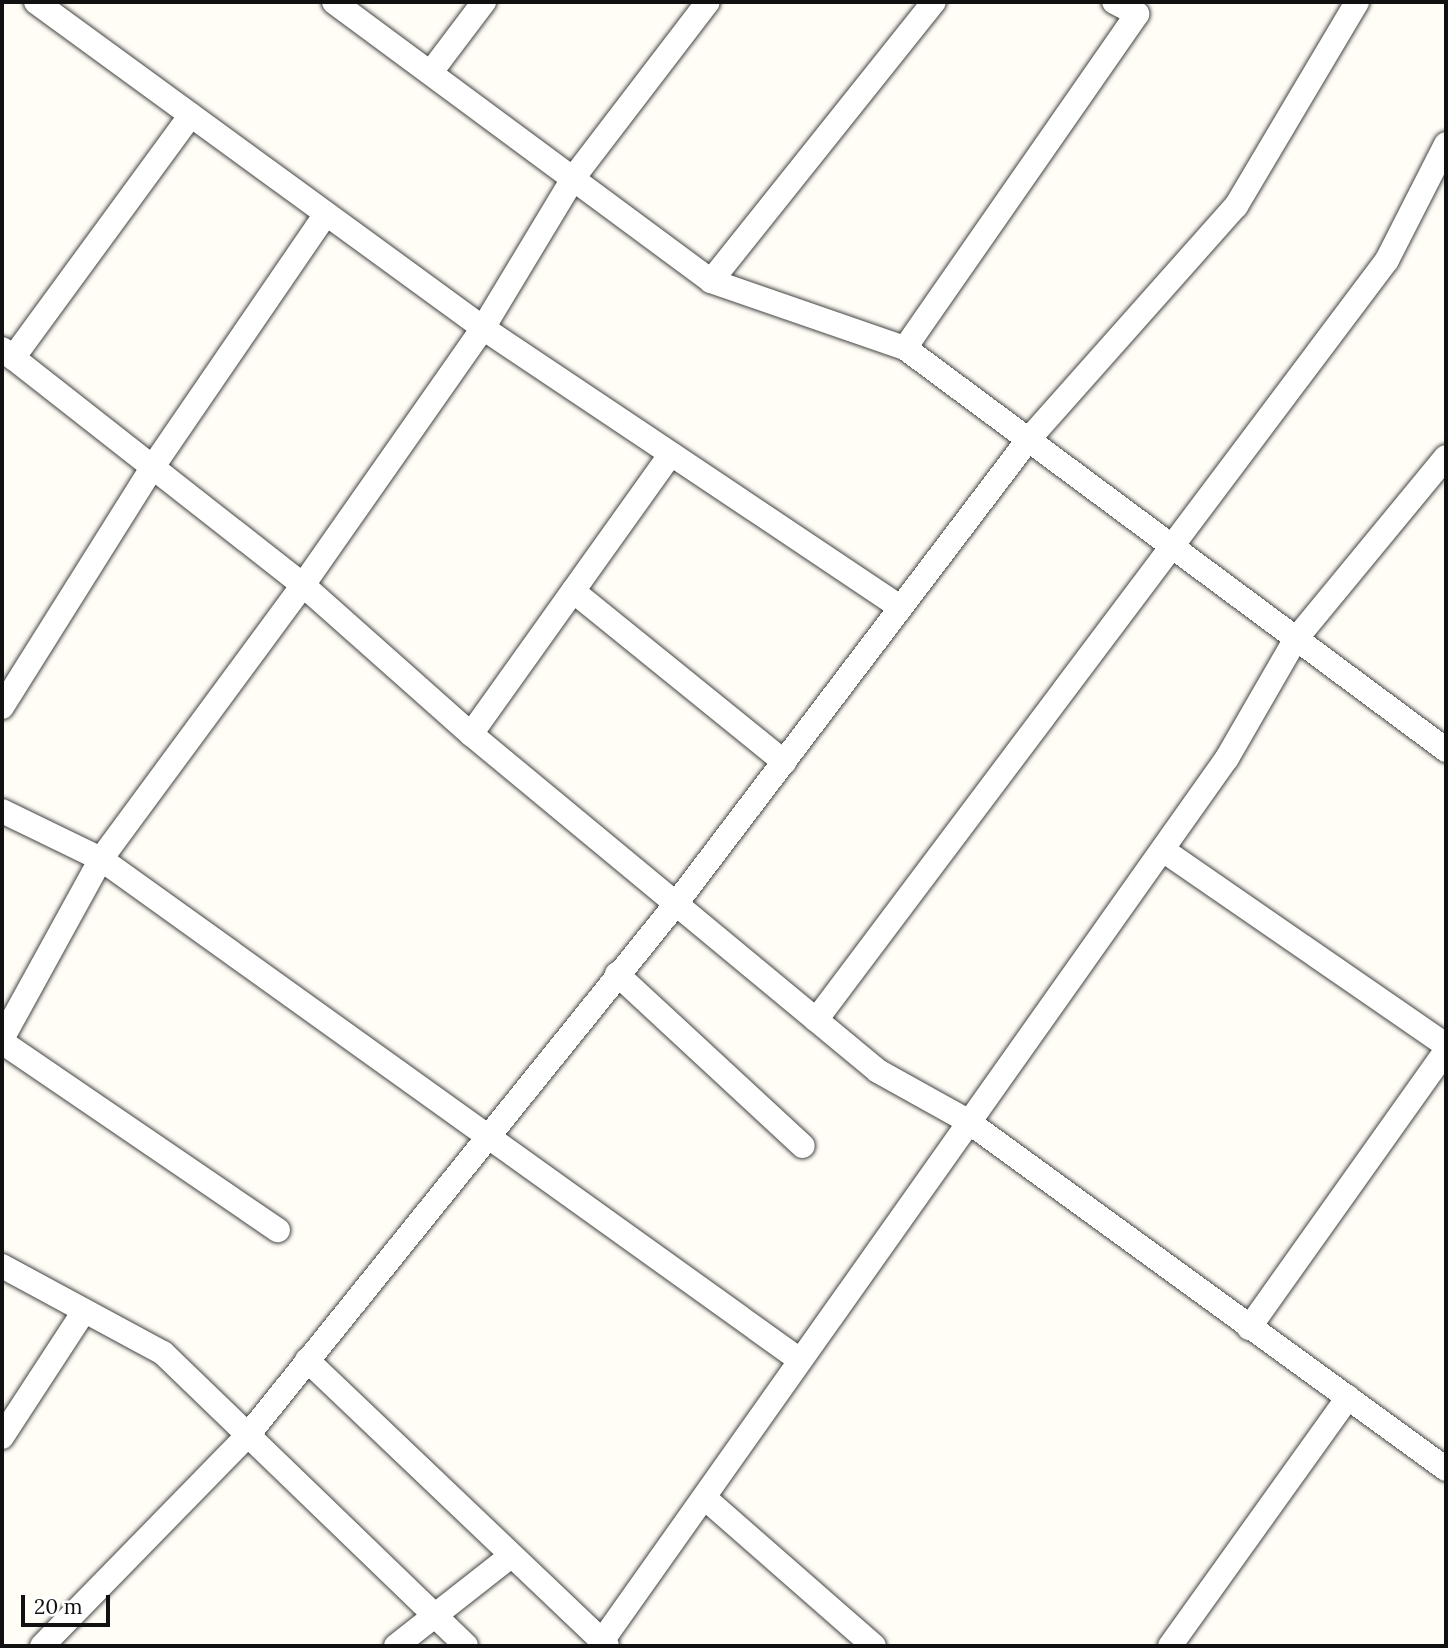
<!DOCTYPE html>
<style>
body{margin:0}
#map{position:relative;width:1448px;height:1648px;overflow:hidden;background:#fffdf5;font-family:Lora,serif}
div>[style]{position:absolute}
.roads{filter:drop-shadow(0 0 2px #444) drop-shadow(0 0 2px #444)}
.street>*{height:24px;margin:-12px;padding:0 12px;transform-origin:12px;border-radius:12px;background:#fff}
span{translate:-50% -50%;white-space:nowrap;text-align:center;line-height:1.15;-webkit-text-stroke:7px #fff;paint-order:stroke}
.frame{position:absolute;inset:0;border:4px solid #111;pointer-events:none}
.scale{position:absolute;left:21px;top:1595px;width:89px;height:32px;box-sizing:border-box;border:4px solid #111;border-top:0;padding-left:9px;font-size:21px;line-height:24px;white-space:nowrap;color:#111;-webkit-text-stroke:5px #fff;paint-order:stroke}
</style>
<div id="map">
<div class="roads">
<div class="street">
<i style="left:36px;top:2px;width:553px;rotate:36.1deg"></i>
<i style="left:483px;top:328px;width:176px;rotate:-58.9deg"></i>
<i style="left:574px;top:177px;width:220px;rotate:-52.6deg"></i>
<i style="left:334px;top:2px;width:469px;rotate:36.5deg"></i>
<i style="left:711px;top:281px;width:205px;rotate:19.1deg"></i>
<i style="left:905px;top:348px;width:407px;rotate:-55.2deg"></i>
<i style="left:1137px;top:14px;width:26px;rotate:-152deg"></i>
<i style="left:431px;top:72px;width:88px;rotate:-52.9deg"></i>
<i style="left:711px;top:281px;width:357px;rotate:-51.4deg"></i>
<i style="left:905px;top:348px;width:674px;rotate:36.61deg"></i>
<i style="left:2px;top:349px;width:382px;rotate:38.1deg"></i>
<i style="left:303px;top:585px;width:314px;rotate:-55deg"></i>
<i style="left:483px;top:328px;width:502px;rotate:33.79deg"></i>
<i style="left:13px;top:358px;width:301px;rotate:-53.8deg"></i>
<i style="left:573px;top:591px;width:272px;rotate:39deg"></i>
<i style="left:2px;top:707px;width:286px;rotate:-57.9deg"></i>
<i style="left:154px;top:465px;width:304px;rotate:-55.6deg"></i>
<i style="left:471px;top:734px;width:344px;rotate:-54.5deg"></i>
<i style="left:2px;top:811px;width:110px;rotate:25.9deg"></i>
<i style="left:101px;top:859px;width:340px;rotate:-53.6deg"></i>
<i style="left:303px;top:585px;width:225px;rotate:41.6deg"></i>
<i style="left:471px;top:734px;width:528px;rotate:39.63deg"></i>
<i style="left:878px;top:1071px;width:101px;rotate:29.1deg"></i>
<i style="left:966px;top:1120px;width:593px;rotate:36.02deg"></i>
<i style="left:1163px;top:850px;width:344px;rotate:34.6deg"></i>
<i style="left:617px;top:974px;width:253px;rotate:42.8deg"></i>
<i style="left:816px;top:1020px;width:951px;rotate:-53.08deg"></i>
<i style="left:1387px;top:260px;width:130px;rotate:-63deg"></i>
<i style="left:2px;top:1039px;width:205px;rotate:-61.2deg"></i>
<i style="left:101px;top:859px;width:856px;rotate:35.64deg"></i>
<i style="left:2px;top:1042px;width:334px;rotate:34.3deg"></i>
<i style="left:2px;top:1266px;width:183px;rotate:28.4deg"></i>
<i style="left:163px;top:1353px;width:421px;rotate:44deg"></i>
<i style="left:1249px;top:1328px;width:340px;rotate:-54.6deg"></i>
<i style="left:307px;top:1360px;width:414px;rotate:43.6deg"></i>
<i style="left:2px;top:1437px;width:150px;rotate:-56.9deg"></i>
<i style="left:706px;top:1499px;width:223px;rotate:41.2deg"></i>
<i style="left:602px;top:1641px;width:1082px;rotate:-54.71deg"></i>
<i style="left:1227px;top:758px;width:136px;rotate:-60deg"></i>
<i style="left:1295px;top:640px;width:237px;rotate:-50.5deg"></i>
<i style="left:42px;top:1646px;width:295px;rotate:-45.7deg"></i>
<i style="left:248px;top:1435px;width:681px;rotate:-51.14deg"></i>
<i style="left:675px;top:905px;width:584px;rotate:-52.8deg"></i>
<i style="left:1028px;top:440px;width:313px;rotate:-48.4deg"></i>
<i style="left:1236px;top:206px;width:237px;rotate:-59.3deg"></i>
<i style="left:396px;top:1646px;width:147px;rotate:-38.1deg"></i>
<i style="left:1170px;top:1646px;width:306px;rotate:-54.4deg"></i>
</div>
</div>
<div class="frame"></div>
<div class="scale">20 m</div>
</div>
